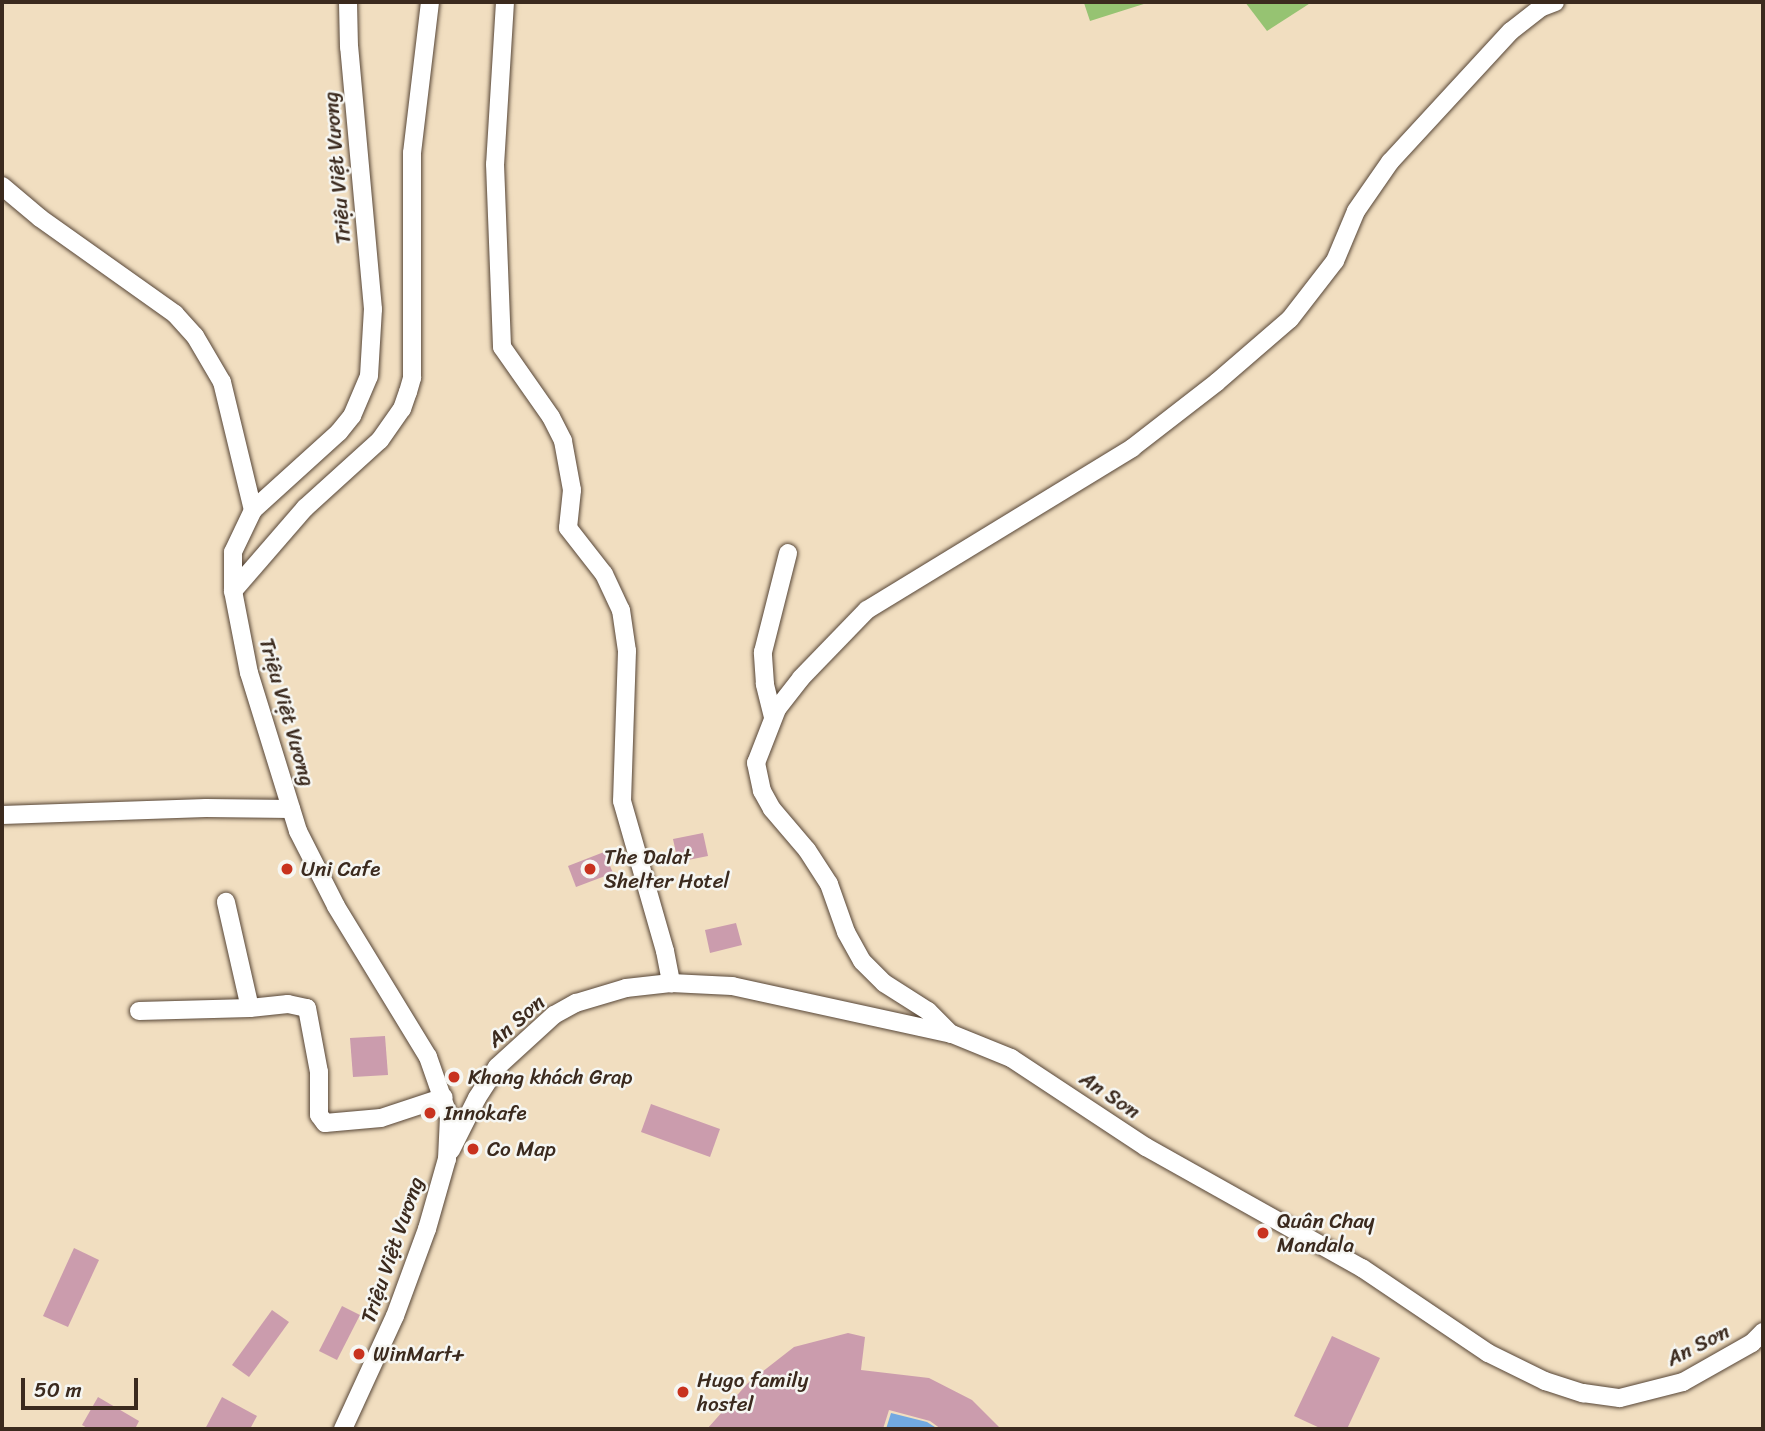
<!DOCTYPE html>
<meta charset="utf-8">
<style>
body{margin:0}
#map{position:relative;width:1765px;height:1431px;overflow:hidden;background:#f1dec0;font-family:Sriracha,sans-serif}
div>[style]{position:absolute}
.green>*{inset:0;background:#96c372}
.water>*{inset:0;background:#72a9e1}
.building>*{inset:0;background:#cb9cad}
.roads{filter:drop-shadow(0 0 2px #564536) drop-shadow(0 0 2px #564536)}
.minor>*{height:18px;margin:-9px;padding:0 9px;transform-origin:9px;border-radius:9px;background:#fff}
.dots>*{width:19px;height:19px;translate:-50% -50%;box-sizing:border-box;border:4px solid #f6f6f2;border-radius:50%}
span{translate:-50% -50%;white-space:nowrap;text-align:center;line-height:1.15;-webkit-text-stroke:5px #f6f6f2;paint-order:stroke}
.street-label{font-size:21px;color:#3b2a1e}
.poi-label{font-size:21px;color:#3b2a1e}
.left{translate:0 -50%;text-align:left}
.frame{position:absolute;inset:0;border:4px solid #3b2a1e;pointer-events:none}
.scale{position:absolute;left:21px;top:1378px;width:117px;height:32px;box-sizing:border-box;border:4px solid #3b2a1e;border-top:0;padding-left:9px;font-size:21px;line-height:24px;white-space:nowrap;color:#3b2a1e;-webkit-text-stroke:5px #f6f6f2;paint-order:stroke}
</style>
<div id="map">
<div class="green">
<i style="clip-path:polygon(1074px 2px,1150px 2px,1090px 21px,1084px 3px)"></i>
<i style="clip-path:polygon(1245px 2px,1312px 2px,1267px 31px)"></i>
</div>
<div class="water">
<i style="clip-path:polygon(891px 1413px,927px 1422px,938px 1429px,886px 1429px)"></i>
</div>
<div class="building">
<i style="clip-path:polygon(703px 833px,708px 856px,678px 862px,673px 839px)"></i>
<i style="clip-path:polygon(604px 852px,613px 873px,576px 887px,568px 866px)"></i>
<i style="clip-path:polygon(736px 923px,742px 945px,710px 953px,705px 930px)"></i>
<i style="clip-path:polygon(385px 1036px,388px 1075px,353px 1077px,350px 1038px)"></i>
<i style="clip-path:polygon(651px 1104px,720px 1129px,710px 1157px,641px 1132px)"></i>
<i style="clip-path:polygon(74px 1248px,99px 1260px,68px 1327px,43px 1316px)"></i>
<i style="clip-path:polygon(342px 1306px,360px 1315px,337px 1360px,319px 1351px)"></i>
<i style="clip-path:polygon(272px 1310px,289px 1322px,249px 1377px,232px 1365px)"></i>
<i style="clip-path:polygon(848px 1333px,865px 1337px,861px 1370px,929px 1378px,972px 1400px,1001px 1429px,941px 1429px,930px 1421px,889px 1410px,883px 1429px,707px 1429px,748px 1383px,794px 1347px)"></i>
<i style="clip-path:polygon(1332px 1336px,1380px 1358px,1347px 1429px,1322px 1429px,1294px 1416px)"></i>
<i style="clip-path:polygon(98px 1397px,139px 1421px,135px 1429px,89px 1429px,82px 1425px)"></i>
<i style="clip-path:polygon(222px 1397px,257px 1416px,250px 1429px,205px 1429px)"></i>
</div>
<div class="roads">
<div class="minor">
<i style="left:505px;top:2px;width:162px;rotate:93.5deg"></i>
<i style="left:495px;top:164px;width:183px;rotate:87.8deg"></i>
<i style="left:502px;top:347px;width:85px;rotate:55deg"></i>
<i style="left:551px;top:417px;width:27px;rotate:63deg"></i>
<i style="left:563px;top:441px;width:50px;rotate:79.6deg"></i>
<i style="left:572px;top:490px;width:38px;rotate:96deg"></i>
<i style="left:568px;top:528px;width:58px;rotate:52deg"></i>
<i style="left:604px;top:574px;width:40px;rotate:65deg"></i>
<i style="left:621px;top:610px;width:41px;rotate:81.7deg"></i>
<i style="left:627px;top:651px;width:150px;rotate:91.9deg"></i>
<i style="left:622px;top:801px;width:156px;rotate:74deg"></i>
<i style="left:665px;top:951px;width:33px;rotate:79deg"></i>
<i style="left:2px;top:186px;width:50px;rotate:40.1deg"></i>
<i style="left:40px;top:218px;width:166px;rotate:35.4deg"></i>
<i style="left:175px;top:314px;width:30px;rotate:48deg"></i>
<i style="left:195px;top:336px;width:53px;rotate:59.6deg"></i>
<i style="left:222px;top:382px;width:132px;rotate:76.4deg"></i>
<i style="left:233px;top:591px;width:110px;rotate:-49.1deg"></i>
<i style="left:305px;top:508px;width:101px;rotate:-42.2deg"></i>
<i style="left:380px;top:440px;width:38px;rotate:-55deg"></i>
<i style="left:402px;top:409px;width:18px;rotate:-71deg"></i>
<i style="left:408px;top:392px;width:15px;rotate:-74deg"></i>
<i style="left:412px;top:378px;width:225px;rotate:-90deg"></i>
<i style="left:412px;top:153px;width:152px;rotate:-83.2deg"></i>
<i style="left:773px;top:717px;width:34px;rotate:-104deg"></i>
<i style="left:765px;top:684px;width:32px;rotate:-94deg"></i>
<i style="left:763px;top:652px;width:102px;rotate:-75.8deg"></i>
<i style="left:2px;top:815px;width:204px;rotate:-2deg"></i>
<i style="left:206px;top:808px;width:85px;rotate:0.7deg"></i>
<i style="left:250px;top:1008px;width:38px;rotate:-6deg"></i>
<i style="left:288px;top:1004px;width:19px;rotate:12deg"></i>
<i style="left:307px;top:1008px;width:65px;rotate:79.4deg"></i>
<i style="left:319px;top:1072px;width:43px;rotate:90deg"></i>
<i style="left:319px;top:1115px;width:10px;rotate:53deg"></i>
<i style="left:325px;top:1123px;width:56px;rotate:-5.1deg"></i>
<i style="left:381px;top:1118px;width:66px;rotate:-18.4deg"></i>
<i style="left:139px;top:1011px;width:111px;rotate:-1.5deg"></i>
<i style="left:250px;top:1008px;width:109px;rotate:-102.8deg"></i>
<i style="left:951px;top:1034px;width:33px;rotate:-135deg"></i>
<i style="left:928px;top:1011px;width:52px;rotate:-147.5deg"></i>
<i style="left:884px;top:983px;width:31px;rotate:-135deg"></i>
<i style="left:862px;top:961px;width:33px;rotate:-119deg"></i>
<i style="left:846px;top:932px;width:51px;rotate:-109.5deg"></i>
<i style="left:829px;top:884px;width:40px;rotate:-122.9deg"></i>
<i style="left:807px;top:850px;width:54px;rotate:-130.5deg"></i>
<i style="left:772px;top:809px;width:21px;rotate:-119deg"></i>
<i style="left:762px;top:791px;width:29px;rotate:-102deg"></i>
<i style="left:756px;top:763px;width:58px;rotate:-68.7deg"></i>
<i style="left:777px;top:709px;width:39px;rotate:-52deg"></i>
<i style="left:801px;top:678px;width:95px;rotate:-45.9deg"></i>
<i style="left:867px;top:610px;width:311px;rotate:-31.4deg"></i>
<i style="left:1132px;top:448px;width:108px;rotate:-37.8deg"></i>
<i style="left:1217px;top:382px;width:96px;rotate:-40.8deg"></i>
<i style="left:1290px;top:319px;width:73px;rotate:-52.2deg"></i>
<i style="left:1335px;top:261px;width:54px;rotate:-67.2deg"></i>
<i style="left:1356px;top:211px;width:60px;rotate:-55.2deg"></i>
<i style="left:1390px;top:162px;width:178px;rotate:-47.3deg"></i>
<i style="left:1511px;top:31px;width:39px;rotate:-38deg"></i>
<i style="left:1542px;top:7px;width:14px;rotate:-21deg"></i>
<i style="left:451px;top:1150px;width:58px;rotate:-63.4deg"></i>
<i style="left:477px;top:1098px;width:37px;rotate:-57deg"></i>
<i style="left:497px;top:1067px;width:77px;rotate:-42.4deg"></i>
<i style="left:554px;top:1015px;width:25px;rotate:-29deg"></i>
<i style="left:576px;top:1003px;width:52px;rotate:-16.7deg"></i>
<i style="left:626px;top:988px;width:45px;rotate:-6.3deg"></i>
<i style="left:671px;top:983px;width:61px;rotate:2.8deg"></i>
<i style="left:732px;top:986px;width:225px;rotate:12.3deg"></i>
<i style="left:952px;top:1034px;width:64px;rotate:22.1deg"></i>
<i style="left:1011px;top:1058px;width:162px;rotate:33.4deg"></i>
<i style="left:1146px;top:1147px;width:248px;rotate:29.3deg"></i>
<i style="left:1362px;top:1268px;width:152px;rotate:34deg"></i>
<i style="left:1488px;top:1353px;width:64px;rotate:26.2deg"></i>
<i style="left:1545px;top:1381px;width:40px;rotate:18deg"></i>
<i style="left:1583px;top:1393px;width:37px;rotate:8deg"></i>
<i style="left:1620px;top:1398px;width:65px;rotate:-14.3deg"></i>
<i style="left:1683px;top:1382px;width:79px;rotate:-29.5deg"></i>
<i style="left:1752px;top:1343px;width:16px;rotate:-45deg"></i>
<i style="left:343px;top:1429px;width:124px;rotate:-65.3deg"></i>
<i style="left:395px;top:1316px;width:93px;rotate:-69.8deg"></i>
<i style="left:427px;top:1229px;width:73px;rotate:-74.1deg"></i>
<i style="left:447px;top:1159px;width:42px;rotate:-87.3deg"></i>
<i style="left:449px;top:1117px;width:64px;rotate:-109.3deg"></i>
<i style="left:428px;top:1057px;width:177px;rotate:-121.4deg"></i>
<i style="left:336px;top:906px;width:84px;rotate:-116.9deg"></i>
<i style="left:298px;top:831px;width:165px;rotate:-107.2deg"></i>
<i style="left:249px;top:673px;width:84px;rotate:-101deg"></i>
<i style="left:233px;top:591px;width:39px;rotate:-90deg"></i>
<i style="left:233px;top:552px;width:47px;rotate:-64.5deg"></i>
<i style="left:253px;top:510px;width:116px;rotate:-42.2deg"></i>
<i style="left:339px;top:432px;width:21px;rotate:-51deg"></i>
<i style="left:352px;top:416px;width:43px;rotate:-67deg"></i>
<i style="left:369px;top:376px;width:67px;rotate:-86.6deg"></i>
<i style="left:373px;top:309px;width:263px;rotate:-95.2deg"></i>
<i style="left:349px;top:47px;width:45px;rotate:-91.3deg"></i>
</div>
</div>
<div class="dots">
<i style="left:287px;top:869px;background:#c8321e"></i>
<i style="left:590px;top:869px;background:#c8321e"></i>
<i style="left:454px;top:1077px;background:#c8321e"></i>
<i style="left:430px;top:1113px;background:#c8321e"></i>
<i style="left:473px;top:1149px;background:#c8321e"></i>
<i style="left:1263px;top:1233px;background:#c8321e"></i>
<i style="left:359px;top:1354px;background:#c8321e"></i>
<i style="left:683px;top:1392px;background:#c8321e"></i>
</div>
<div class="street-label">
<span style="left:337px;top:168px;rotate:-95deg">Triệu Việt Vương</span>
<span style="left:287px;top:712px;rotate:74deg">Triệu Việt Vương</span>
<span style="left:516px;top:1021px;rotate:-41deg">An Sơn</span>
<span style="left:1110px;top:1095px;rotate:34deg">An Sơn</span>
<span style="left:392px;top:1250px;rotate:-71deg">Triệu Việt Vương</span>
<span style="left:1698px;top:1345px;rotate:-27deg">An Sơn</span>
</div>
<div class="poi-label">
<span class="left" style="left:604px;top:869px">The Dalat<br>Shelter Hotel</span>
<span class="left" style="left:301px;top:869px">Uni Cafe</span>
<span class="left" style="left:468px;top:1077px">Khang khách Grap</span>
<span class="left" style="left:444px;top:1113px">Innokafe</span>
<span class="left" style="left:487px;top:1149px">Co Map</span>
<span class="left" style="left:1277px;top:1233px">Quân Chay<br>Mandala</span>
<span class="left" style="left:373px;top:1354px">WinMart+</span>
<span class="left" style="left:697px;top:1392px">Hugo family<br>hostel</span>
</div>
<div class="frame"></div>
<div class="scale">50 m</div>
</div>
